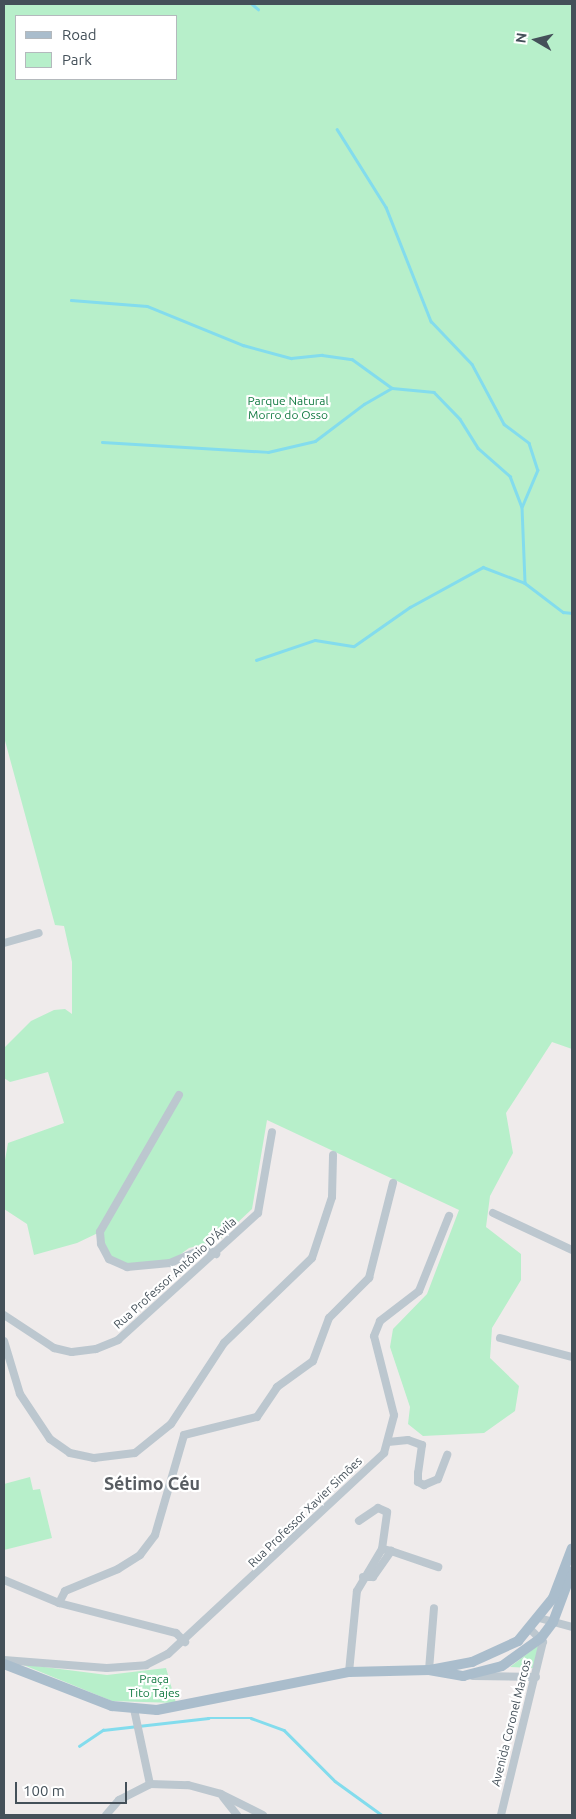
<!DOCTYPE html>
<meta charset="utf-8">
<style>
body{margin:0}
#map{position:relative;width:576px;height:1819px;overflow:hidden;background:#efebeb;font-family:Ubuntu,sans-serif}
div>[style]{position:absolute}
.green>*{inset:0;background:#b7efca}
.stream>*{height:2.5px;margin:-1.25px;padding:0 1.25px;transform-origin:1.25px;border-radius:1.25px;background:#83dced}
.minor>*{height:8px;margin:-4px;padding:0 4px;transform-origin:4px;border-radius:4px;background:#bcc7cf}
.major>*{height:10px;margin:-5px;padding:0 5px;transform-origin:5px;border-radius:5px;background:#aabdcc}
span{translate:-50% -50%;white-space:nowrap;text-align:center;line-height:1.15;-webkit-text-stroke:4.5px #fff;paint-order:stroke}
.park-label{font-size:12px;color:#147b43}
.street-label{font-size:12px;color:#445059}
.district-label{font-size:18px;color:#585c61;font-weight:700}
.frame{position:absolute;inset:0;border:5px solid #445059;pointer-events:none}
.legend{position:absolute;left:15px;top:15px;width:162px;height:65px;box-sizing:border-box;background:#fff;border:1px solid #b4b9bd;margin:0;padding:6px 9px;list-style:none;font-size:15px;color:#445059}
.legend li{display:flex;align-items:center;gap:10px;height:25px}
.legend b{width:25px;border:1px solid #b4b9bd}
.north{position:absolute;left:511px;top:15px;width:50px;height:50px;-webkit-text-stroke:4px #fff;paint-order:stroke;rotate:278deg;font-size:14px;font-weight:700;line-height:20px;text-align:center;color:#445059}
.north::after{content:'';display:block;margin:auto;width:18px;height:22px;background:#445059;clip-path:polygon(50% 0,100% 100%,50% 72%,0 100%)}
.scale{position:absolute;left:15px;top:1782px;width:112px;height:22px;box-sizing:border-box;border:2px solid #445059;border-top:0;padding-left:6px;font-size:15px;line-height:18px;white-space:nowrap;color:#445059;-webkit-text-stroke:4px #fff;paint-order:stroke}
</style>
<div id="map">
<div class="green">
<i style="clip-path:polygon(evenodd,4px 4px,572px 4px,572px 1049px,552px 1042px,506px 1113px,513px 1153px,490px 1196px,486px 1227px,521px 1254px,521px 1280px,492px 1328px,490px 1358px,519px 1386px,515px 1411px,484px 1433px,423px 1436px,408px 1424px,410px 1407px,390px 1347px,393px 1329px,427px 1294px,459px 1210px,267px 1120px,252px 1209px,219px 1240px,189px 1248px,173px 1260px,125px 1265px,111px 1258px,100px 1232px,77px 1243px,34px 1255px,27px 1224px,4px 1209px,4px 1166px,8px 1143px,64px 1123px,48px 1072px,10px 1082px,4px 1078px,4px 1048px,31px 1021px,54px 1010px,65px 1009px,72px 1014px,72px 962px,64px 926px,55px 925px,4px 737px,4px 4px,16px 16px,176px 16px,176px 79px,16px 79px,16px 16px)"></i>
<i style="clip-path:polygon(30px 1477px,33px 1490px,40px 1489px,52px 1538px,4px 1550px,4px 1484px)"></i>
<i style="clip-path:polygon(540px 1644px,533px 1668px,510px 1667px)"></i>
<i style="clip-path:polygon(21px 1664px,107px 1675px,166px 1668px,176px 1703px,112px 1701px)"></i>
</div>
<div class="stream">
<i style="left:252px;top:4px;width:8px;rotate:40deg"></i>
<i style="left:337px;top:129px;width:92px;rotate:57.9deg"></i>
<i style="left:386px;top:207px;width:123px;rotate:68.5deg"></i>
<i style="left:431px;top:321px;width:59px;rotate:46.4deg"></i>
<i style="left:472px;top:364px;width:68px;rotate:61.9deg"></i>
<i style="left:504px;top:424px;width:31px;rotate:37deg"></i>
<i style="left:529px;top:443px;width:28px;rotate:72deg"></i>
<i style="left:538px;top:470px;width:39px;rotate:113deg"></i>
<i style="left:71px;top:300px;width:76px;rotate:4.5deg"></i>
<i style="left:147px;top:306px;width:104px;rotate:22.1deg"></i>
<i style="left:243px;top:345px;width:50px;rotate:15.2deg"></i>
<i style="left:291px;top:358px;width:31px;rotate:-6deg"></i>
<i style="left:322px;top:355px;width:30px;rotate:8deg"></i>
<i style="left:352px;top:359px;width:49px;rotate:35.9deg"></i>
<i style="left:102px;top:442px;width:166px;rotate:3.4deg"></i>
<i style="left:268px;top:452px;width:48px;rotate:-13.2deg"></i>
<i style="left:315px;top:441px;width:61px;rotate:-37.1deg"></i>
<i style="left:364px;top:404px;width:32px;rotate:-30deg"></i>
<i style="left:392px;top:388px;width:42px;rotate:5.4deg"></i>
<i style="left:434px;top:392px;width:37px;rotate:46deg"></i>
<i style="left:460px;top:419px;width:34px;rotate:58deg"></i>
<i style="left:478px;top:448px;width:43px;rotate:41.2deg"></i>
<i style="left:510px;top:476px;width:33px;rotate:69deg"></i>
<i style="left:522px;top:507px;width:76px;rotate:87.7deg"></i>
<i style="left:525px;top:583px;width:48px;rotate:37.3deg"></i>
<i style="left:563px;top:612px;width:9px;rotate:6deg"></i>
<i style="left:256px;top:660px;width:62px;rotate:-18.7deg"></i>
<i style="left:315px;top:640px;width:39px;rotate:9deg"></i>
<i style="left:354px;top:646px;width:68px;rotate:-34.9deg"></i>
<i style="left:410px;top:607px;width:83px;rotate:-28.7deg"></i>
<i style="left:483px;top:567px;width:45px;rotate:20.9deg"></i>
<i style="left:79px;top:1746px;width:29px;rotate:-34deg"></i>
<i style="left:103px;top:1730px;width:106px;rotate:-6.5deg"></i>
<i style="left:208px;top:1718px;width:43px"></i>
<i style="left:251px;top:1718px;width:35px;rotate:20deg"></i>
<i style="left:284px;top:1730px;width:72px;rotate:45deg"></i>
<i style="left:335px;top:1781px;width:58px;rotate:35.9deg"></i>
</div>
<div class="minor">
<i style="left:4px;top:943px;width:36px;rotate:-16deg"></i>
<i style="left:179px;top:1095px;width:158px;rotate:120deg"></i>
<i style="left:100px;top:1232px;width:12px;rotate:85deg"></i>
<i style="left:101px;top:1244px;width:17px;rotate:62deg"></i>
<i style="left:109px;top:1259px;width:20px;rotate:24deg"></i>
<i style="left:127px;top:1267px;width:43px;rotate:-5.3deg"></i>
<i style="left:170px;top:1263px;width:39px;rotate:-23deg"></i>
<i style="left:206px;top:1248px;width:12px;rotate:31deg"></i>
<i style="left:493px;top:1213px;width:87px;rotate:25.1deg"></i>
<i style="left:4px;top:1315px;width:60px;rotate:33.4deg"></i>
<i style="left:54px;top:1348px;width:18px;rotate:13deg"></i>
<i style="left:72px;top:1352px;width:24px;rotate:-7deg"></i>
<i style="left:96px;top:1349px;width:24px;rotate:-22deg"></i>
<i style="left:118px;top:1340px;width:189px;rotate:-42.2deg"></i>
<i style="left:258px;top:1213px;width:82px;rotate:-80.2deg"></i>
<i style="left:500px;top:1338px;width:74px;rotate:14.8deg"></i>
<i style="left:4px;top:1341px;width:55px;rotate:73.2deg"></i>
<i style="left:20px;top:1394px;width:54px;rotate:56.3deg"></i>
<i style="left:50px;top:1439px;width:24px;rotate:35deg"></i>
<i style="left:70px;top:1453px;width:25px;rotate:12deg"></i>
<i style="left:94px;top:1458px;width:41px;rotate:-7deg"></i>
<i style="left:135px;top:1453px;width:46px;rotate:-38.9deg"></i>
<i style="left:171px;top:1424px;width:97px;rotate:-56.8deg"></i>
<i style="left:224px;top:1343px;width:122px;rotate:-44deg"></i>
<i style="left:312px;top:1258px;width:64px;rotate:-71.8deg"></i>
<i style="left:332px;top:1197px;width:42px;rotate:-88.6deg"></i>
<i style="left:184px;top:1435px;width:75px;rotate:-13.9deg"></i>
<i style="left:257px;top:1417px;width:36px;rotate:-56deg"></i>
<i style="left:277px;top:1387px;width:44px;rotate:-35.8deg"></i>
<i style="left:313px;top:1361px;width:46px;rotate:-69.6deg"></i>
<i style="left:329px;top:1318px;width:57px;rotate:-45deg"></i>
<i style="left:369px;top:1278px;width:98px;rotate:-75.8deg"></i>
<i style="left:388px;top:1442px;width:20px;rotate:-6deg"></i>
<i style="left:408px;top:1440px;width:15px;rotate:20deg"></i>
<i style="left:422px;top:1445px;width:28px;rotate:98deg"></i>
<i style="left:418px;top:1473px;width:9px;rotate:90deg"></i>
<i style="left:418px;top:1482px;width:7px;rotate:27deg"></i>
<i style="left:424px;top:1485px;width:15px;rotate:-23deg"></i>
<i style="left:438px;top:1479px;width:26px;rotate:-69deg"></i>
<i style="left:391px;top:1551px;width:50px;rotate:18.8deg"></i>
<i style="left:363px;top:1577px;width:10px"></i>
<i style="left:373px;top:1577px;width:32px;rotate:-55deg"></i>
<i style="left:391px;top:1551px;width:9px;rotate:-167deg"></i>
<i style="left:4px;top:1580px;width:60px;rotate:22.7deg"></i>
<i style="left:59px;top:1603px;width:121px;rotate:14.4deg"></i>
<i style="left:176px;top:1633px;width:13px;rotate:45deg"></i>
<i style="left:59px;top:1603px;width:13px;rotate:-63deg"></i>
<i style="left:65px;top:1591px;width:57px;rotate:-22.5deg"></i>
<i style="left:118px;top:1569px;width:26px;rotate:-32deg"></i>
<i style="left:140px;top:1555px;width:25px;rotate:-53deg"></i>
<i style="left:155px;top:1535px;width:104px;rotate:-73.8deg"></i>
<i style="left:539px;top:1618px;width:34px;rotate:15deg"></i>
<i style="left:4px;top:1660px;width:103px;rotate:4.4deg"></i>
<i style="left:107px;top:1668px;width:39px;rotate:-4deg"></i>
<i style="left:146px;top:1665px;width:25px;rotate:-27deg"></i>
<i style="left:168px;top:1654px;width:295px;rotate:-42.9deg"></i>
<i style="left:384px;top:1453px;width:39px;rotate:-75deg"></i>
<i style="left:394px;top:1415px;width:81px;rotate:-104.2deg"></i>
<i style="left:374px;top:1336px;width:16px;rotate:-68deg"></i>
<i style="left:380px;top:1321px;width:49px;rotate:-37.6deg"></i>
<i style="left:419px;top:1291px;width:81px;rotate:-68.2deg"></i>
<i style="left:429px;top:1670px;width:62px;rotate:-85.4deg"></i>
<i style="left:349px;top:1672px;width:81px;rotate:-84.4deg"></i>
<i style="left:357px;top:1591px;width:49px;rotate:-59.2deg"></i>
<i style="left:382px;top:1549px;width:37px;rotate:-82deg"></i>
<i style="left:387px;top:1512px;width:10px;rotate:-156deg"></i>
<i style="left:378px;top:1508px;width:23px;rotate:146deg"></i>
<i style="left:473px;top:1676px;width:63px;rotate:0.9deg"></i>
<i style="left:134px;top:1709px;width:77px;rotate:78deg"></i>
<i style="left:223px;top:1797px;width:23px;rotate:52deg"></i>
<i style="left:106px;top:1815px;width:20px;rotate:-49deg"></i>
<i style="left:119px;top:1800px;width:35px;rotate:-27deg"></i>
<i style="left:150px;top:1784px;width:38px;rotate:2deg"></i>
<i style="left:188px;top:1785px;width:34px;rotate:15deg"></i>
<i style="left:221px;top:1794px;width:47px;rotate:26.6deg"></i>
<i style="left:501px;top:1815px;width:178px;rotate:-76.4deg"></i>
<i style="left:543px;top:1642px;width:18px;rotate:-135deg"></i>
</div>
<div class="major">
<i style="left:4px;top:1664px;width:116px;rotate:21.3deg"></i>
<i style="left:112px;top:1706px;width:45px;rotate:5.1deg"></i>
<i style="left:157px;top:1710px;width:196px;rotate:-11.2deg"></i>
<i style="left:349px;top:1672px;width:80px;rotate:-1.4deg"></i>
<i style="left:429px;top:1670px;width:35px;rotate:10deg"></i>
<i style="left:463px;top:1676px;width:40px;rotate:-14.4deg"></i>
<i style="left:502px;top:1666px;width:48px;rotate:-35.7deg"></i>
<i style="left:541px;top:1638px;width:20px;rotate:-53deg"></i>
<i style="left:553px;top:1622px;width:54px;rotate:-69.6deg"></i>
<i style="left:430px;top:1670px;width:43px;rotate:-10.8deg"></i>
<i style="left:472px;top:1662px;width:51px;rotate:-24.5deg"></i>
<i style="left:518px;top:1641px;width:55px;rotate:-50.9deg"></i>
<i style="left:553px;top:1598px;width:53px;rotate:-69.2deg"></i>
</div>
<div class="park-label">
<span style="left:288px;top:408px">Parque Natural<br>Morro do Osso</span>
<span style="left:154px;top:1686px">Praça<br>Tito Tajes</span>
</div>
<div class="street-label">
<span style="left:175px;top:1273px;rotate:-42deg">Rua Professor Antônio D'Ávila</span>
<span style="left:305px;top:1512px;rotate:-44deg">Rua Professor Xavier Simões</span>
<span style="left:511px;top:1723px;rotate:-76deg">Avenida Coronel Marcos</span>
</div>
<div class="district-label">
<span style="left:152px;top:1483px">Sétimo Céu</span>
</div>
<div class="frame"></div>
<ul class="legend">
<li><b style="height:6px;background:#aabdcc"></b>Road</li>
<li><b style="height:14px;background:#b7efca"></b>Park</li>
</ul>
<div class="north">N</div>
<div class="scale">100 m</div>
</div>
